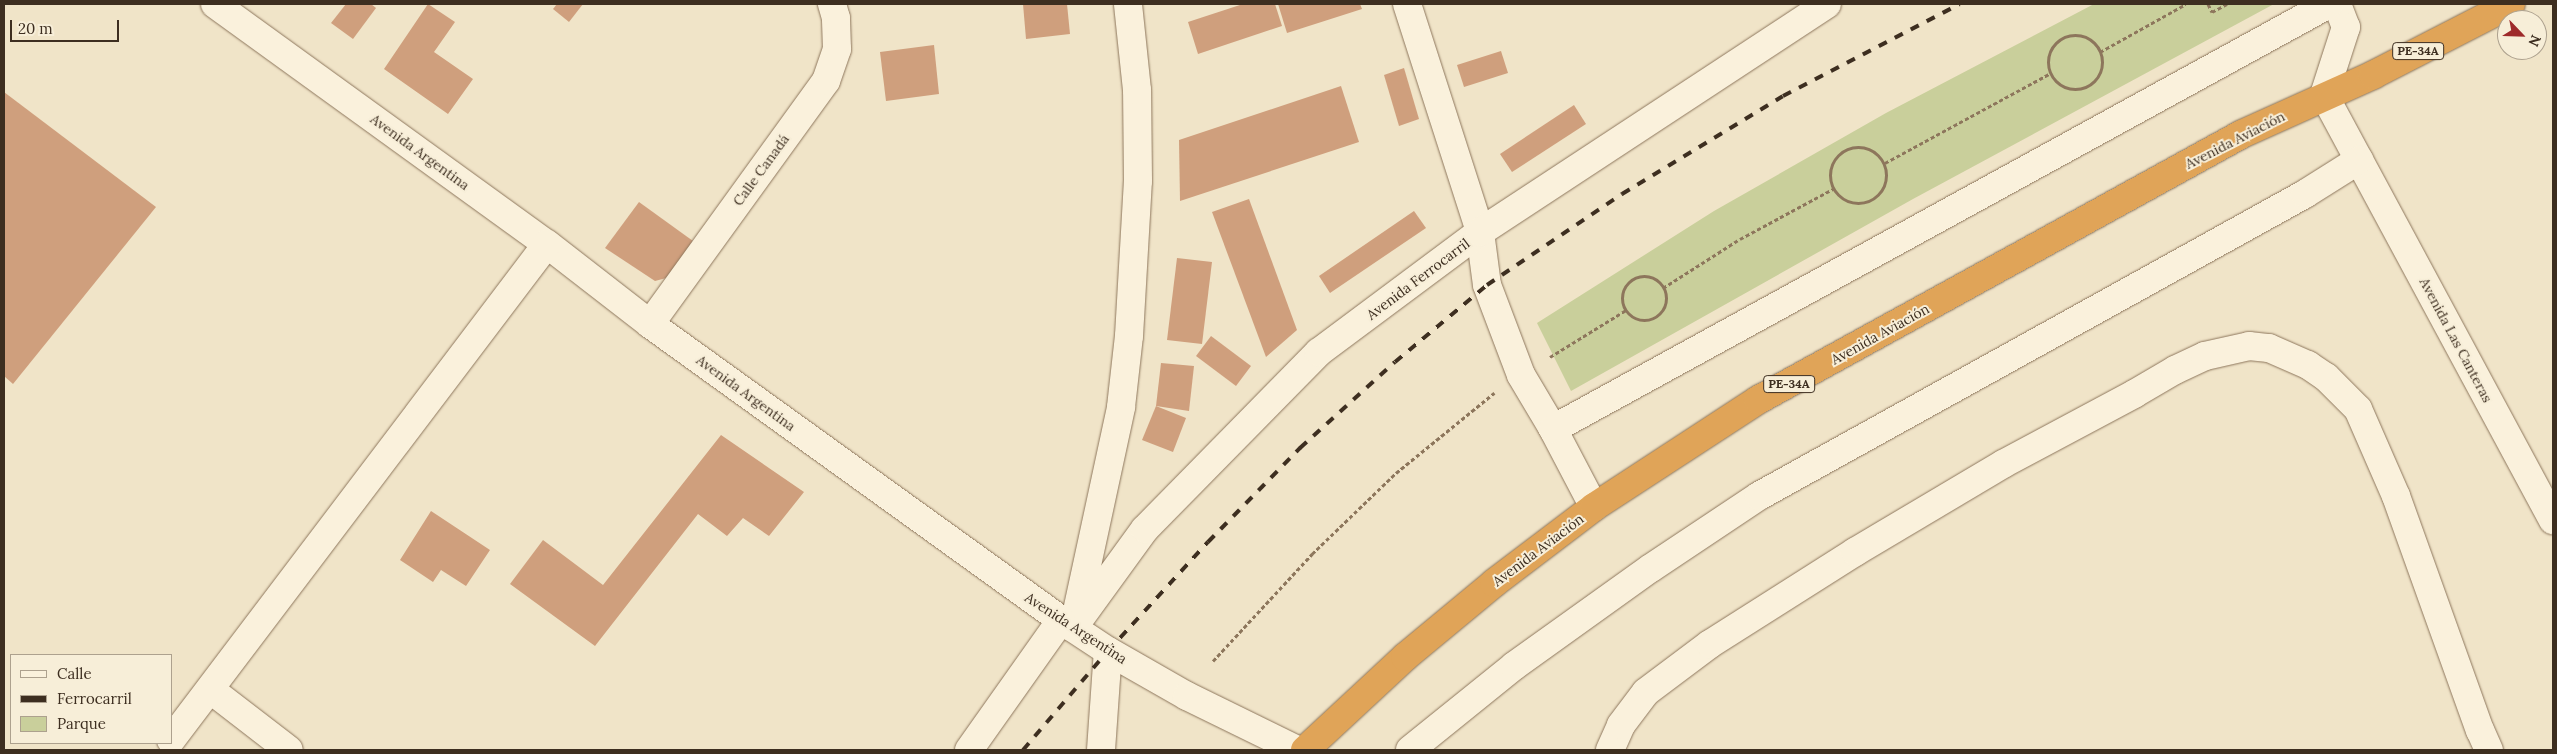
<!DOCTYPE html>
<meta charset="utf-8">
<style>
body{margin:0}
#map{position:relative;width:2557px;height:754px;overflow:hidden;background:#f0e4c8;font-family:Lora,serif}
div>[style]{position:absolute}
.green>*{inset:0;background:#c9cf9b}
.building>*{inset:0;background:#cf9f7d}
.path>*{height:3px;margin-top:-1.5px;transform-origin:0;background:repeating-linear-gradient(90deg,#8d765c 0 4px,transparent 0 6.5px)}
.path>.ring{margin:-1.5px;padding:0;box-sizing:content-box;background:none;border:3px solid #8d765c;border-radius:50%}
.roads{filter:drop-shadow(0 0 1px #8d765c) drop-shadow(0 0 1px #8d765c)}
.minor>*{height:28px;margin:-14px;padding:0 14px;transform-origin:14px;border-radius:14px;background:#faf1dc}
.highway>*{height:28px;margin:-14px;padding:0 14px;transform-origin:14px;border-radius:14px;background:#e0a458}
.rail>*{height:4px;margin-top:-2px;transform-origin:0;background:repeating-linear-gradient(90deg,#3d2e20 0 9px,transparent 0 18px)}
span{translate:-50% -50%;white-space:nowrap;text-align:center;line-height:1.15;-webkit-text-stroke:4px #f7eed8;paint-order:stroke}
.shield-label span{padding:1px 4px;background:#f7eed8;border:1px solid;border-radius:4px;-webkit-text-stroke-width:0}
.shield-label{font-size:12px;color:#3d2e20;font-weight:700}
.street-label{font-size:14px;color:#3d2e20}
.frame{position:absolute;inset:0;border:5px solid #3d2e20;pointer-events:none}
.legend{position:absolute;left:10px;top:654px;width:162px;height:90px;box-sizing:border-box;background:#f7eed8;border:1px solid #ada18e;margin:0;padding:6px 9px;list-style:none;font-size:15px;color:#3d2e20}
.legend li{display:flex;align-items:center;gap:10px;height:25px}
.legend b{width:25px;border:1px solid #ada18e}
.north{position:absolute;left:2497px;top:10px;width:50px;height:50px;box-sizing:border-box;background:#f7eed8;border:1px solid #ada18e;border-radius:50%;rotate:114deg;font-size:14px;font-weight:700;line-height:20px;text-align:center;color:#3d2e20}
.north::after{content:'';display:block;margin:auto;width:18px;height:22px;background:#9e2a2b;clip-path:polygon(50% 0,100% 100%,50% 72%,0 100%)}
.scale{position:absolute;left:10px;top:20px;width:109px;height:22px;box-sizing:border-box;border:2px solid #3d2e20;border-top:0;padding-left:6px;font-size:15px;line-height:18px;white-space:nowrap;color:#3d2e20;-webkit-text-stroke:4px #f7eed8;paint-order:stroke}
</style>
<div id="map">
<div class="green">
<i style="clip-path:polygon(2094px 4px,2274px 4px,1913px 199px,1571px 391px,1537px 323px,1714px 211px,1886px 113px)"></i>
</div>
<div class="building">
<i style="clip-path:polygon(346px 4px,371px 4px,376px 8px,353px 39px,331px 23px)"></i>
<i style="clip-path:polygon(428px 4px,455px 22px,434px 52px,473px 79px,448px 114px,384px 69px)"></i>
<i style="clip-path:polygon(557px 4px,583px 4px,569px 22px,553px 9px)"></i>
<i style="clip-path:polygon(1023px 4px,1067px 4px,1070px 34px,1026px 39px)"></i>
<i style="clip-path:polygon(1243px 4px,1275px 4px,1282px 26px,1198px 54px,1188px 22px)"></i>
<i style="clip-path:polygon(1278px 4px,1360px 4px,1362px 9px,1287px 33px)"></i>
<i style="clip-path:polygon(934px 45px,939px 94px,886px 101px,880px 52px)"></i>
<i style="clip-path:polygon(1501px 51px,1508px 73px,1464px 87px,1457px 65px)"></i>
<i style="clip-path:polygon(1404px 68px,1419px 119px,1399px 126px,1384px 75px)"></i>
<i style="clip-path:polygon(1341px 86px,1359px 142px,1180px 201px,1179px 140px)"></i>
<i style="clip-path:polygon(4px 92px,156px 207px,13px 384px,4px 376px)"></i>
<i style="clip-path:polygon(1574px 105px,1586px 124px,1512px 172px,1500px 154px)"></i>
<i style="clip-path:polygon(1249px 199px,1297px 330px,1266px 357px,1212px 212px)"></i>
<i style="clip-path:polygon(639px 202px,693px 241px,670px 277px,655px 281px,605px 248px)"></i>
<i style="clip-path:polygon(1414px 211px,1426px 228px,1330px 293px,1319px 276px)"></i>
<i style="clip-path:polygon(1177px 258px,1212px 262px,1202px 344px,1167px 340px)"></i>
<i style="clip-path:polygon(1211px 336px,1251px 366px,1236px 386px,1196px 356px)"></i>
<i style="clip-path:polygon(1161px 363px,1194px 366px,1189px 411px,1156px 406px)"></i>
<i style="clip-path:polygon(1156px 406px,1186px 418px,1173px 452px,1142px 440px)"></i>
<i style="clip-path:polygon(721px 435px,804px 492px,769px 536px,743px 518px,727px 536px,698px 514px,595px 646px,510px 584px,543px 540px,603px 585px)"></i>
<i style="clip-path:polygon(431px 511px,490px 550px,466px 586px,441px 570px,433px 582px,400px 560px)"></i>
</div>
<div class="path">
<i style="left:2208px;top:4px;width:9px;rotate:63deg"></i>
<i style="left:2212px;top:12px;width:17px;rotate:-28deg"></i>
<i class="ring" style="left:2048px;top:35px;width:51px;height:51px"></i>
<i style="left:2100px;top:52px;width:98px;rotate:-29.2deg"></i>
<i class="ring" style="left:1830px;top:147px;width:53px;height:53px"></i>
<i style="left:1885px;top:163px;width:189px;rotate:-28.5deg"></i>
<i class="ring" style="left:1622px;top:276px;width:41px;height:41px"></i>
<i style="left:1663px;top:288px;width:91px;rotate:-32.5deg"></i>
<i style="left:1740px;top:239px;width:106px;rotate:-28.3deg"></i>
<i style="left:1550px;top:357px;width:89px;rotate:-31.7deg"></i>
<i style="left:1213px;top:661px;width:146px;rotate:-47.2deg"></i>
<i style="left:1312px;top:554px;width:117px;rotate:-44deg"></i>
<i style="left:1396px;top:473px;width:127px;rotate:-39.2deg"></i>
</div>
<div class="roads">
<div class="minor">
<i style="left:215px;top:4px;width:410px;rotate:35.9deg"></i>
<i style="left:547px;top:244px;width:130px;rotate:37.8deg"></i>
<i style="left:650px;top:324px;width:506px;rotate:35.76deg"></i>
<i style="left:1061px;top:620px;width:56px;rotate:33.4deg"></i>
<i style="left:1108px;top:651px;width:91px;rotate:29.7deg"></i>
<i style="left:1187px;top:696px;width:123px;rotate:26.1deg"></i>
<i style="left:1407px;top:4px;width:239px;rotate:72.2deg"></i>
<i style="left:1480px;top:232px;width:53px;rotate:82.5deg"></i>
<i style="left:1487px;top:285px;width:96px;rotate:69.3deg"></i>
<i style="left:1521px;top:375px;width:63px;rotate:59.3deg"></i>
<i style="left:1553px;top:429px;width:88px;rotate:62.3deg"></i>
<i style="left:2337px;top:4px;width:25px;rotate:69deg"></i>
<i style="left:2346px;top:27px;width:71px;rotate:107.9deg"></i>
<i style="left:2324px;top:95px;width:483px;rotate:61.7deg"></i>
<i style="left:650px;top:324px;width:300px;rotate:-54.1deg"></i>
<i style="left:826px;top:81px;width:34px;rotate:-71deg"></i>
<i style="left:837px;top:49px;width:31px;rotate:-92deg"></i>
<i style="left:836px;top:18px;width:15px;rotate:-106deg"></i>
<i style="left:1553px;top:429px;width:885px;rotate:-28.71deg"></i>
<i style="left:1076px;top:616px;width:214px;rotate:-77.8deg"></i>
<i style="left:1121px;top:407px;width:71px;rotate:-83.6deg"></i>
<i style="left:1129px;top:336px;width:155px;rotate:-86.7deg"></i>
<i style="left:1138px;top:181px;width:91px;rotate:-90.6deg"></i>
<i style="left:1137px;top:90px;width:86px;rotate:-96deg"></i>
<i style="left:1073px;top:628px;width:122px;rotate:-54deg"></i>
<i style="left:1145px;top:529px;width:248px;rotate:-45.5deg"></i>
<i style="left:1319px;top:352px;width:201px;rotate:-36.7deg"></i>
<i style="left:1480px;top:232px;width:415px;rotate:-33.3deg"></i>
<i style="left:211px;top:690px;width:98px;rotate:37.6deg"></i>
<i style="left:171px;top:740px;width:622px;rotate:-52.84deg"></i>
<i style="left:969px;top:750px;width:159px;rotate:-54.7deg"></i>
<i style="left:1101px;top:750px;width:99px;rotate:-86deg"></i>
<i style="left:1410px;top:750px;width:134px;rotate:-38.9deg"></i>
<i style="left:1514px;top:666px;width:168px;rotate:-35.6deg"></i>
<i style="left:1651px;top:568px;width:130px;rotate:-33.7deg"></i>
<i style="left:1759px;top:496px;width:624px;rotate:-28.95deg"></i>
<i style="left:2305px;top:194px;width:64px;rotate:-32.2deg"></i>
<i style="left:1610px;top:750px;width:27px;rotate:-66deg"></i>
<i style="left:1621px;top:725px;width:41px;rotate:-52.9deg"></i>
<i style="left:1646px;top:692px;width:80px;rotate:-36.9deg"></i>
<i style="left:1710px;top:644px;width:172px;rotate:-32.4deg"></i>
<i style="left:1855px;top:552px;width:172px;rotate:-30.7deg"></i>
<i style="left:2003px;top:464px;width:149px;rotate:-28.1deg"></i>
<i style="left:2134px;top:394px;width:48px;rotate:-30.3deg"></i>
<i style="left:2175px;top:370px;width:33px;rotate:-25deg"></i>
<i style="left:2205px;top:356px;width:45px;rotate:-12.8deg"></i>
<i style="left:2249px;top:346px;width:20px;rotate:6deg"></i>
<i style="left:2269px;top:348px;width:43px;rotate:23.6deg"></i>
<i style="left:2308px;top:365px;width:22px;rotate:34deg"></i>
<i style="left:2326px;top:377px;width:45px;rotate:45deg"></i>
<i style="left:2358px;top:409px;width:95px;rotate:66.4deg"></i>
<i style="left:2396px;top:496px;width:249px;rotate:70.3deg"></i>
<i style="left:2480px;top:730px;width:22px;rotate:66deg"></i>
</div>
<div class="highway">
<i style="left:1305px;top:750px;width:137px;rotate:-42.9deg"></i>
<i style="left:1405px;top:657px;width:116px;rotate:-39.7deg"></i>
<i style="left:1494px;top:583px;width:126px;rotate:-37.2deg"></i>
<i style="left:1594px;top:507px;width:196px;rotate:-33.1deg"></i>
<i style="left:1758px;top:400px;width:552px;rotate:-28.79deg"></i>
<i style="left:2242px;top:134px;width:144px;rotate:-24.2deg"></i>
<i style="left:2373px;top:75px;width:155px;rotate:-27.2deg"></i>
</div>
</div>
<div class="rail">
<i style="left:1023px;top:750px;width:130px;rotate:-49.4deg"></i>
<i style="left:1108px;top:651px;width:148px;rotate:-47.5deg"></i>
<i style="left:1208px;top:542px;width:132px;rotate:-45.6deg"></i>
<i style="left:1300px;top:448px;width:128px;rotate:-42.2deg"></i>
<i style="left:1395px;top:362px;width:120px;rotate:-39.9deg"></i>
<i style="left:1487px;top:285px;width:163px;rotate:-34deg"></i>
<i style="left:1622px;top:194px;width:188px;rotate:-31.3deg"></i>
<i style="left:1783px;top:96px;width:199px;rotate:-27.5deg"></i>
</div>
<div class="shield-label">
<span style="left:2418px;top:51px">PE-34A</span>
<span style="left:1789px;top:384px">PE-34A</span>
</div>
<div class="street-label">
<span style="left:2235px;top:140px;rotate:-27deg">Avenida Aviación</span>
<span style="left:420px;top:152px;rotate:36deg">Avenida Argentina</span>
<span style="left:761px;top:170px;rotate:-54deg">Calle Canadá</span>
<span style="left:1418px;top:279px;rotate:-37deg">Avenida Ferrocarril</span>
<span style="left:1880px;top:334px;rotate:-29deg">Avenida Aviación</span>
<span style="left:2456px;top:340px;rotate:62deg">Avenida Las Canteras</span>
<span style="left:746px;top:393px;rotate:36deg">Avenida Argentina</span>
<span style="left:1538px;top:550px;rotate:-37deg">Avenida Aviación</span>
<span style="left:1076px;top:628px;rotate:33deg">Avenida Argentina</span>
</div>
<div class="frame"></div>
<ul class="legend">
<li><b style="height:6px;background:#faf1dc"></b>Calle</li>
<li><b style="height:6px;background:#3d2e20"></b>Ferrocarril</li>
<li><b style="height:14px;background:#c9cf9b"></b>Parque</li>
</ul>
<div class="north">N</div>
<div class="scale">20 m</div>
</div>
